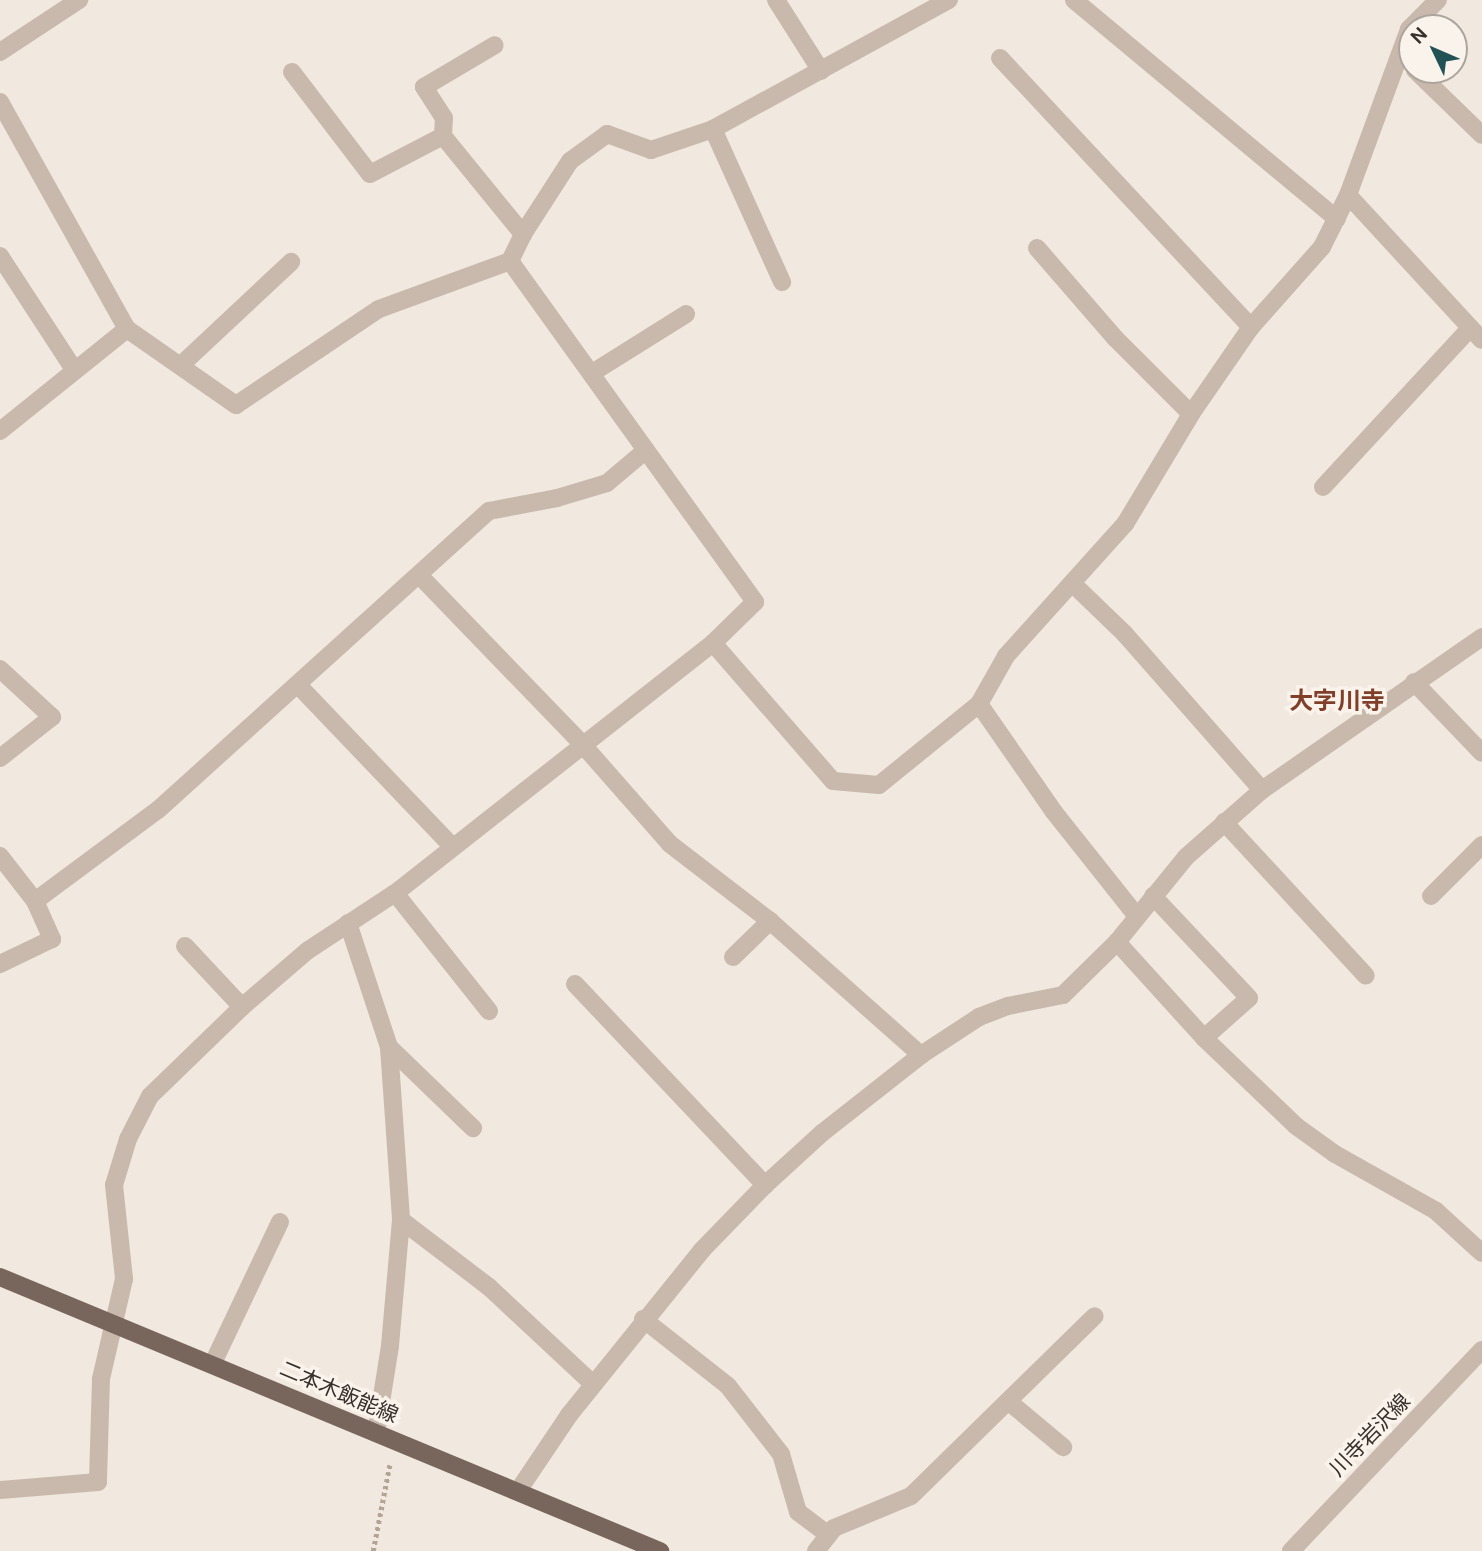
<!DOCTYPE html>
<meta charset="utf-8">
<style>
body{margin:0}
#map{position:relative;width:1482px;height:1551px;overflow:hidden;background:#f1e9df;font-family:"DM Sans","Noto Sans JP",sans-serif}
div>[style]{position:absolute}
.path>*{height:4.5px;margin-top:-2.25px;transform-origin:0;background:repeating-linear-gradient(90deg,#b4a496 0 3.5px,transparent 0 7px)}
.minor>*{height:18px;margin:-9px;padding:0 9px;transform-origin:9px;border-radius:9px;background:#c9b9ac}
.major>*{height:18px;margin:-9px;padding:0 9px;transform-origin:9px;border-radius:9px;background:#78665d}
span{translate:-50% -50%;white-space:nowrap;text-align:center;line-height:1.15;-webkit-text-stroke:7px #f9f3ec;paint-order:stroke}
.street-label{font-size:21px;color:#372f2a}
.quarter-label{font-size:24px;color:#803f29;font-weight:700}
.north{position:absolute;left:1398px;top:14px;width:70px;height:70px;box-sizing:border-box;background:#f9f3ec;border:2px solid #aba59e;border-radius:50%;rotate:314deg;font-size:19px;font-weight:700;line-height:28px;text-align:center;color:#372f2a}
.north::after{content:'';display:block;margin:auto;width:24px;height:32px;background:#235256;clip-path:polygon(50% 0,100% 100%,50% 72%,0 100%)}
</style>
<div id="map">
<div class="path">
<i style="left:373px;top:1551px;width:90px;rotate:-79.1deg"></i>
</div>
<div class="minor">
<i style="left:776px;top:0;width:84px;rotate:57.6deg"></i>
<i style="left:1074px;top:0;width:342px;rotate:39.8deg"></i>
<i style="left:0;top:52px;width:95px;rotate:-33.4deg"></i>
<i style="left:1000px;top:58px;width:368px;rotate:47deg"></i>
<i style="left:1415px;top:70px;width:93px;rotate:44.1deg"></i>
<i style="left:292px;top:72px;width:128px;rotate:52.6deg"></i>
<i style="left:370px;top:174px;width:82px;rotate:-27.5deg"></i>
<i style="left:443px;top:136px;width:127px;rotate:50.8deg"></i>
<i style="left:0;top:102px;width:260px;rotate:60.8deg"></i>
<i style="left:713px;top:129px;width:168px;rotate:65.7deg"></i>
<i style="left:443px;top:136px;width:18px;rotate:-87deg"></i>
<i style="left:444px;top:118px;width:37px;rotate:-123deg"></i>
<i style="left:424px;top:87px;width:82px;rotate:-30.6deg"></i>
<i style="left:1348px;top:195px;width:197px;rotate:47.3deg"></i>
<i style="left:1037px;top:248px;width:119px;rotate:49.1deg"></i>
<i style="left:1115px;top:338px;width:107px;rotate:45deg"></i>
<i style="left:0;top:256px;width:137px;rotate:56.9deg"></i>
<i style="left:510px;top:261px;width:30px;rotate:-64deg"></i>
<i style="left:523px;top:234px;width:87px;rotate:-57.2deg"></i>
<i style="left:570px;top:161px;width:46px;rotate:-36.1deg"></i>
<i style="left:607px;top:134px;width:47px;rotate:20deg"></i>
<i style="left:651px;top:150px;width:65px;rotate:-18.7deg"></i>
<i style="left:713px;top:129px;width:269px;rotate:-28.7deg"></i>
<i style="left:181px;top:365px;width:151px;rotate:-43.1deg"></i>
<i style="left:592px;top:373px;width:111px;rotate:-32.1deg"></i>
<i style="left:0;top:431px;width:163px;rotate:-38.8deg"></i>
<i style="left:127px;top:329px;width:133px;rotate:34.9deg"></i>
<i style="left:236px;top:405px;width:172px;rotate:-33.9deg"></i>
<i style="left:379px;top:309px;width:140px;rotate:-20.1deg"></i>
<i style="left:510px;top:261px;width:420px;rotate:54.3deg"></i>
<i style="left:755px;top:602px;width:59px;rotate:135.7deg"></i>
<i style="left:713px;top:643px;width:405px;rotate:141.8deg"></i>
<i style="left:395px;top:893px;width:105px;rotate:146.6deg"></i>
<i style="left:307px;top:951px;width:86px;rotate:139.3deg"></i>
<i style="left:242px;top:1007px;width:128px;rotate:135.9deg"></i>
<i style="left:150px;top:1096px;width:48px;rotate:117.1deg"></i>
<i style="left:128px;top:1139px;width:48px;rotate:106.9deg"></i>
<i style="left:114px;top:1185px;width:95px;rotate:83.9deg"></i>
<i style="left:124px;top:1279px;width:103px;rotate:103deg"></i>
<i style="left:101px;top:1379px;width:103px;rotate:91.7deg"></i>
<i style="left:98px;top:1482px;width:98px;rotate:175.3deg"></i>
<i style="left:1323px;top:487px;width:217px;rotate:-47.2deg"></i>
<i style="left:420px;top:576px;width:235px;rotate:46deg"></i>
<i style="left:583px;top:745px;width:132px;rotate:48.7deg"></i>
<i style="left:670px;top:844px;width:126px;rotate:37.6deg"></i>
<i style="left:770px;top:921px;width:202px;rotate:41.6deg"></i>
<i style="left:1073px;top:584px;width:71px;rotate:43.9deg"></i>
<i style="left:1124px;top:633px;width:209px;rotate:48.7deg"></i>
<i style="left:713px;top:643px;width:183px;rotate:49deg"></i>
<i style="left:833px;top:781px;width:46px;rotate:5deg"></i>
<i style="left:879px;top:785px;width:129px;rotate:-39deg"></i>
<i style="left:979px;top:704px;width:55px;rotate:-60.6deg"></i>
<i style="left:1006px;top:656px;width:178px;rotate:-48deg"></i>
<i style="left:1125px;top:524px;width:128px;rotate:-59deg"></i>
<i style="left:1191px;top:414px;width:106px;rotate:-55.4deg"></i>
<i style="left:1251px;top:327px;width:107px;rotate:-48.4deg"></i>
<i style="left:1322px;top:247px;width:58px;rotate:-63.4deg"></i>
<i style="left:1348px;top:195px;width:177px;rotate:-69.8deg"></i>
<i style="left:1409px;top:29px;width:41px;rotate:-45deg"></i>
<i style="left:0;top:669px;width:71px;rotate:42.7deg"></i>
<i style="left:52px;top:717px;width:66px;rotate:141.7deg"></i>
<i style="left:1414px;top:682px;width:98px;rotate:46.2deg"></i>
<i style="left:298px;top:685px;width:224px;rotate:46.3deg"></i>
<i style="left:979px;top:704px;width:131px;rotate:55.2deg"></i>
<i style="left:1054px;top:812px;width:132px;rotate:51.5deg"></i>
<i style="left:1224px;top:822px;width:209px;rotate:47.3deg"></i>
<i style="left:0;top:856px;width:57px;rotate:52.1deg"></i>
<i style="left:35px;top:901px;width:42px;rotate:65.9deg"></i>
<i style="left:52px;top:939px;width:58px;rotate:154.3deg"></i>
<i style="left:395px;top:893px;width:151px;rotate:51.5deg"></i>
<i style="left:1431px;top:896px;width:72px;rotate:-45deg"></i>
<i style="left:35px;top:901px;width:154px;rotate:-36.6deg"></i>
<i style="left:159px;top:809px;width:445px;rotate:-42.1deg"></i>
<i style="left:489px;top:511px;width:69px;rotate:-10.8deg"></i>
<i style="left:557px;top:498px;width:52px;rotate:-16.7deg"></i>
<i style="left:607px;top:483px;width:51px;rotate:-40.2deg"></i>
<i style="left:348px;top:923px;width:131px;rotate:71.7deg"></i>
<i style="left:389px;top:1047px;width:173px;rotate:86deg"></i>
<i style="left:401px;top:1220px;width:126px;rotate:95deg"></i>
<i style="left:390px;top:1346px;width:88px;rotate:99.1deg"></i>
<i style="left:1117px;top:942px;width:130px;rotate:47.8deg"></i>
<i style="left:1204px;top:1038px;width:60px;rotate:-41.6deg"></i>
<i style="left:1249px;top:998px;width:140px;rotate:-133.3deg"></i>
<i style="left:185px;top:946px;width:83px;rotate:46.9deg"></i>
<i style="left:733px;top:957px;width:52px;rotate:-44.2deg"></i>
<i style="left:575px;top:984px;width:277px;rotate:46.6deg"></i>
<i style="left:1204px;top:1038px;width:127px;rotate:43.7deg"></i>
<i style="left:1296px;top:1126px;width:48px;rotate:35.7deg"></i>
<i style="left:1335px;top:1154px;width:116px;rotate:29.4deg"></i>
<i style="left:1436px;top:1211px;width:62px;rotate:42.4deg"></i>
<i style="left:389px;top:1047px;width:117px;rotate:44deg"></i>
<i style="left:401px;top:1220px;width:111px;rotate:37.3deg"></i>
<i style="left:489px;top:1287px;width:142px;rotate:43deg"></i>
<i style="left:643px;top:1319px;width:108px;rotate:38.2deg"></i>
<i style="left:728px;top:1386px;width:86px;rotate:52.1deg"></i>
<i style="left:781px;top:1454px;width:60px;rotate:73.7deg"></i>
<i style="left:798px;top:1512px;width:38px;rotate:37deg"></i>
<i style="left:213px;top:1363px;width:156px;rotate:-64.6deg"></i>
<i style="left:1008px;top:1401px;width:72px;rotate:39.9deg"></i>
<i style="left:518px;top:1491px;width:92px;rotate:-56.1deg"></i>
<i style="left:569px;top:1415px;width:212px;rotate:-51.1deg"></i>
<i style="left:702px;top:1250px;width:91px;rotate:-45.9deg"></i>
<i style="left:765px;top:1185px;width:77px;rotate:-42.4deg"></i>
<i style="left:822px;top:1133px;width:126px;rotate:-38.2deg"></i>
<i style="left:921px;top:1055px;width:69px;rotate:-33.2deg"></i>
<i style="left:979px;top:1017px;width:31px;rotate:-21deg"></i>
<i style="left:1008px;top:1006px;width:56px;rotate:-11.3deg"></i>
<i style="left:1063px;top:995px;width:76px;rotate:-44.5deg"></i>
<i style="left:1117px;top:942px;width:109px;rotate:-50.9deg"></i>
<i style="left:1186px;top:857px;width:101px;rotate:-41.4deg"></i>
<i style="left:1262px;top:790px;width:268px;rotate:-34.8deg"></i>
<i style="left:816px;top:1551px;width:29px;rotate:-52deg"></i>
<i style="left:834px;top:1528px;width:83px;rotate:-22.6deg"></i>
<i style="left:911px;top:1496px;width:257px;rotate:-44.4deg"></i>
<i style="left:1291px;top:1551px;width:277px;rotate:-46.5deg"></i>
</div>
<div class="major">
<i style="left:0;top:1277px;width:715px;rotate:22.55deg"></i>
</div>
<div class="street-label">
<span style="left:339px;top:1392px;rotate:23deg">二本木飯能線</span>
<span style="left:1370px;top:1435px;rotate:-46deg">川寺岩沢線</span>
</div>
<div class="quarter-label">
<span style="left:1337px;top:701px">大字川寺</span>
</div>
<div class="north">N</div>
</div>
